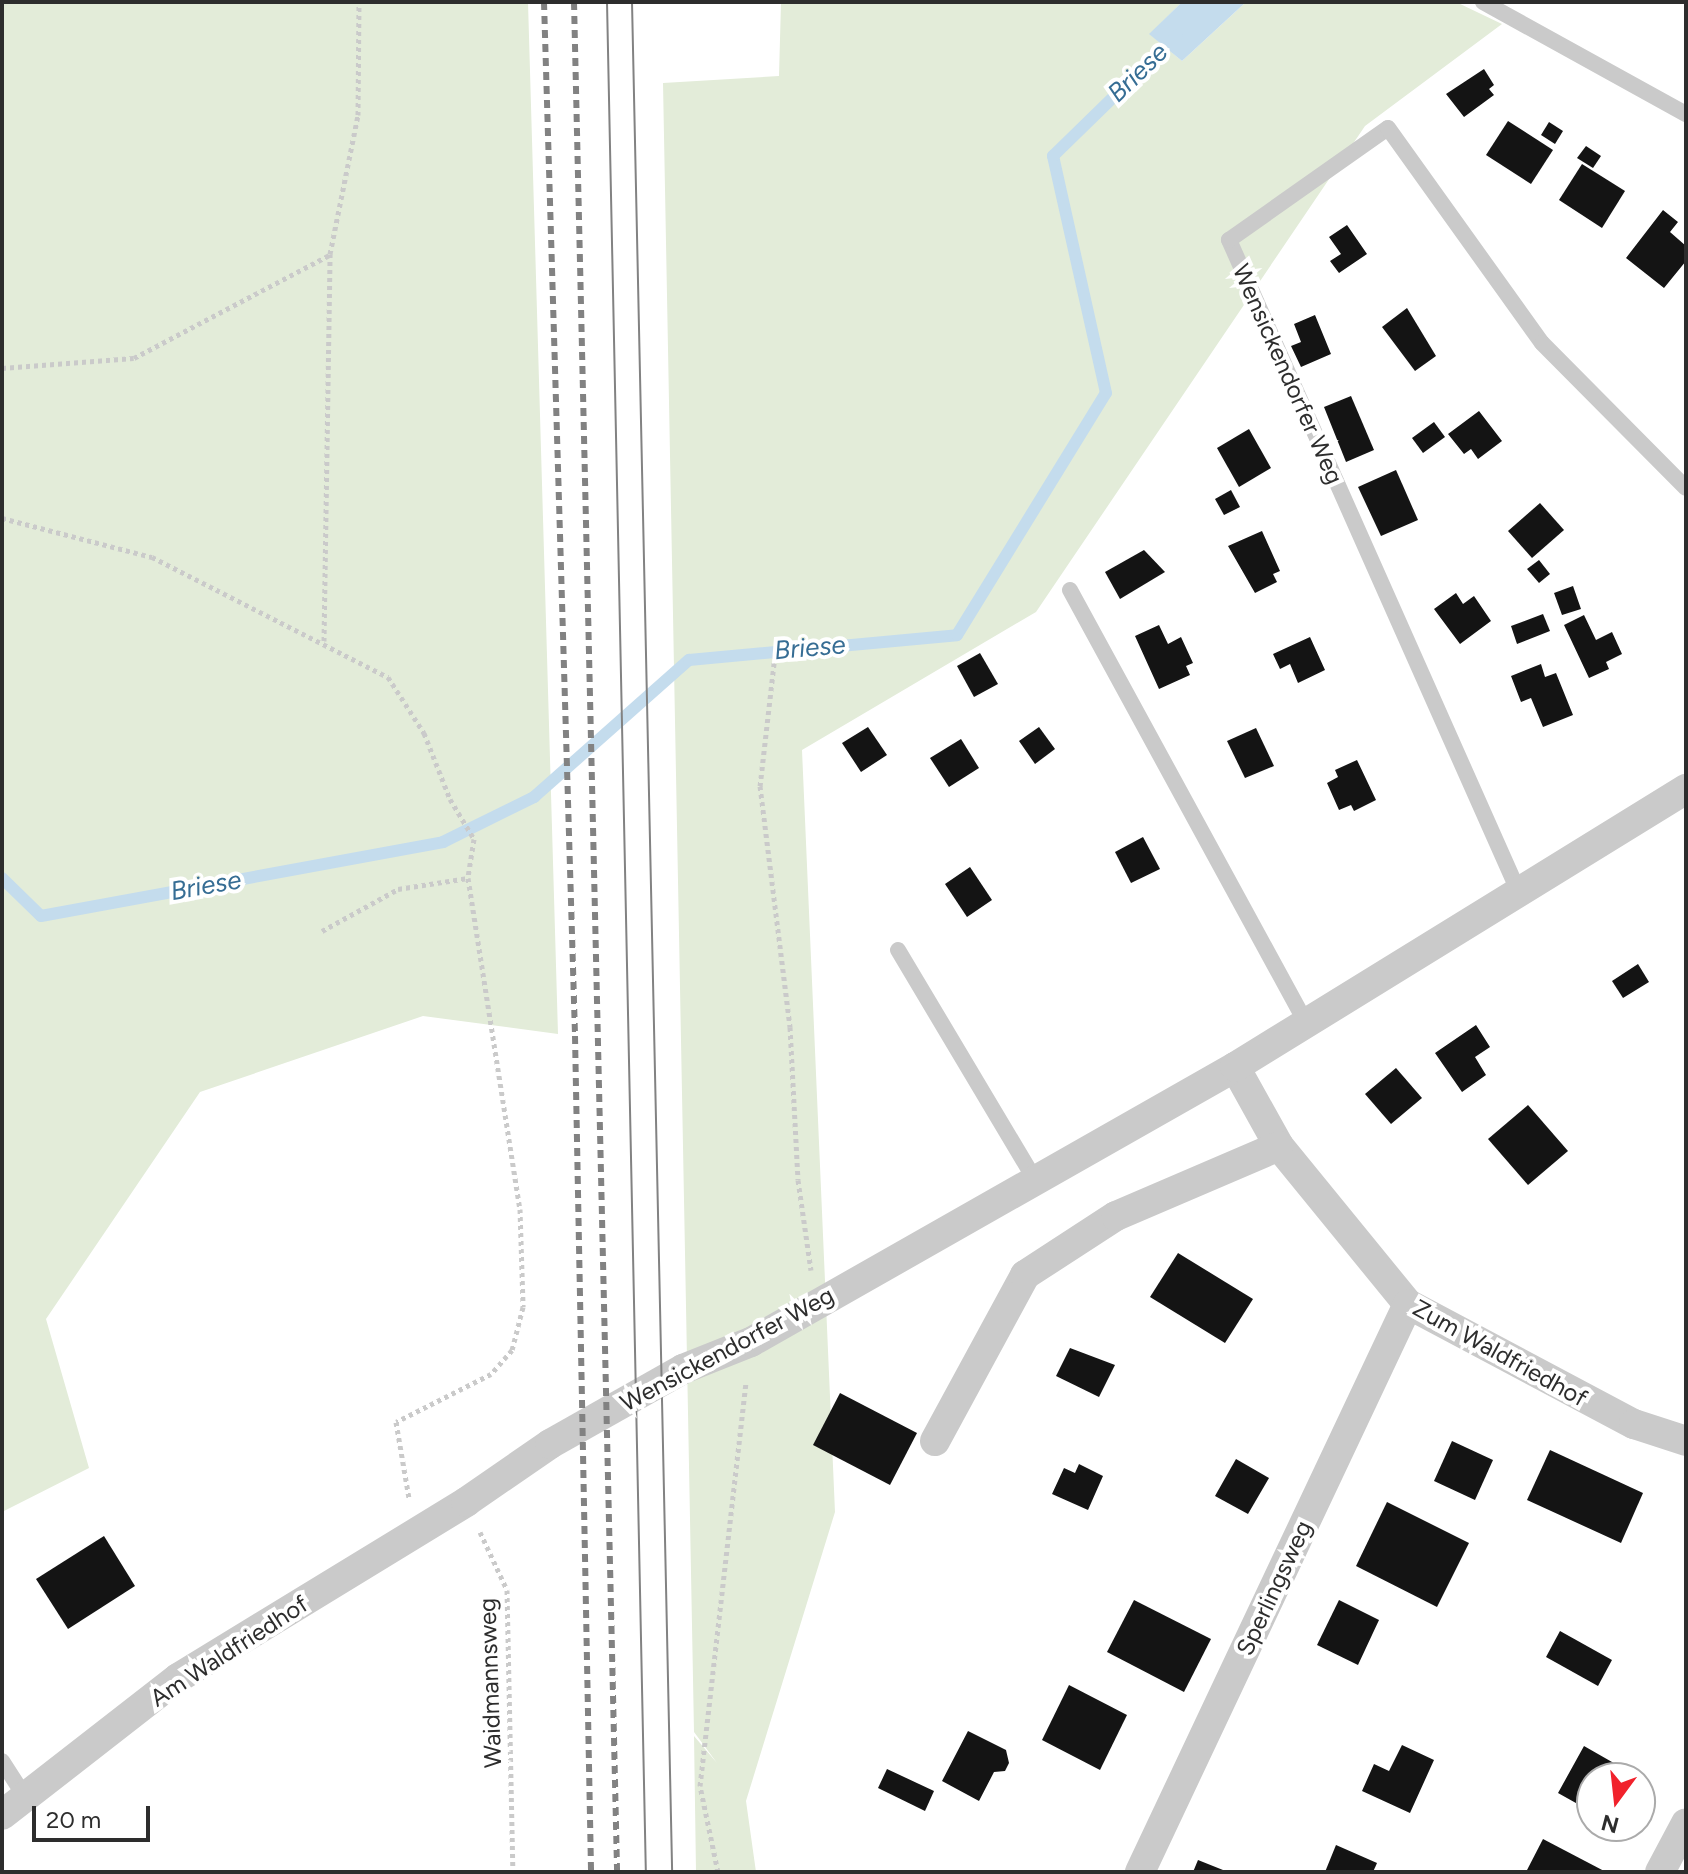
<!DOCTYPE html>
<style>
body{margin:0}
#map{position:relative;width:1688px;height:1874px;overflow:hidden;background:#fff;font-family:Figtree,sans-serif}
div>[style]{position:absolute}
.green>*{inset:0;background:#e3ecd9}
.water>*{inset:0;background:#c4dced}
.stream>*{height:12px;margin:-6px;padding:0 6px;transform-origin:6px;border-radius:6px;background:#c4dced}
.building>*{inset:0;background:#141414}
.path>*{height:5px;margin-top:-2.5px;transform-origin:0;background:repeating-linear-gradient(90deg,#cacaca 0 4px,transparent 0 8px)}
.lane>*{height:16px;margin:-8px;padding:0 8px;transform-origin:8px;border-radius:8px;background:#cacaca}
.street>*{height:30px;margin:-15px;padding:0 15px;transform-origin:15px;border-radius:15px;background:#cacaca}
.tram>*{height:2px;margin:-1px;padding:0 1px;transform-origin:1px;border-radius:1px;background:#828282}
.rail>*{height:6px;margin-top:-3px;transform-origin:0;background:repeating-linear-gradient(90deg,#828282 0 8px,transparent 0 14px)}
span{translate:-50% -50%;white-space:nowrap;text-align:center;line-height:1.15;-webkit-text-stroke:8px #fff;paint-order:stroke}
.street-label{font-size:24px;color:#2d2d2d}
.water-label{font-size:26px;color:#366d94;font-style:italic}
.frame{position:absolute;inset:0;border:4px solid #2d2d2d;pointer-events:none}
.north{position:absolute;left:1576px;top:1762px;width:80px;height:80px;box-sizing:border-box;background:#fff;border:2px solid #ababab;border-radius:50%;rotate:195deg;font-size:22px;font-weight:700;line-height:32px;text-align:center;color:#2d2d2d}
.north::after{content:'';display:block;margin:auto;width:28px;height:36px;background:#f1222c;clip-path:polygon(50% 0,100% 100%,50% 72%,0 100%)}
.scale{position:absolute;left:32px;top:1806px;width:118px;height:36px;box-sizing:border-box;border:4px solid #2d2d2d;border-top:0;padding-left:10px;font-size:24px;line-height:28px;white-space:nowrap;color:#2d2d2d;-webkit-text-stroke:6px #fff;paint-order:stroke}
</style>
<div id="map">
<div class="green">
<i style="clip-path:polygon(2px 2px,528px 2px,558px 1034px,423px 1016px,200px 1092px,46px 1319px,89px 1468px,2px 1512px)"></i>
<i style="clip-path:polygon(781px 2px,1182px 2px,1150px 34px,1182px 61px,1246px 2px,1456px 2px,1502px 24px,1365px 126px,1036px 612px,802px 750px,835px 1512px,746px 1801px,756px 1872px,696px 1872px,694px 1736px,717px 1763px,694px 1732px,663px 83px,779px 76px)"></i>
</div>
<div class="water">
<i style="clip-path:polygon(1182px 2px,1246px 2px,1182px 61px,1149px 34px)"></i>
</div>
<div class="stream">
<i style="left:2px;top:878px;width:54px;rotate:44.3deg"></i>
<i style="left:41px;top:916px;width:409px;rotate:-10.4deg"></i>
<i style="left:443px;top:842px;width:102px;rotate:-26.3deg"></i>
<i style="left:534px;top:797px;width:207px;rotate:-41.5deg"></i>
<i style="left:689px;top:660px;width:269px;rotate:-5.3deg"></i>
<i style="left:957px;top:635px;width:284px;rotate:-58.4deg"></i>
<i style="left:1106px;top:393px;width:243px;rotate:-102.6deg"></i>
<i style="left:1053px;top:156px;width:173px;rotate:-44.3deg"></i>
</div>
<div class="building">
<i style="clip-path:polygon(1484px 69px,1494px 85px,1489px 89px,1494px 95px,1464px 117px,1446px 94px)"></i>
<i style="clip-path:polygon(1508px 121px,1553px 150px,1531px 184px,1486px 155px)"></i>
<i style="clip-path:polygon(1549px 122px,1563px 131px,1555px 144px,1541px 135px)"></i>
<i style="clip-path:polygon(1586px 146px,1601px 156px,1593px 168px,1577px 158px)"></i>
<i style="clip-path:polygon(1582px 164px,1625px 191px,1602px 228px,1559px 200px)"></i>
<i style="clip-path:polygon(1663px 210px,1678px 222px,1670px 232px,1686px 246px,1686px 261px,1664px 288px,1626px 258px)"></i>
<i style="clip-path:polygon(1347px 225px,1367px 254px,1339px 273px,1330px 261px,1341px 254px,1329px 237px)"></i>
<i style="clip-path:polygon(1407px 308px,1436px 356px,1415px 371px,1382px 327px)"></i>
<i style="clip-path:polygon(1315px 315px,1331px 354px,1301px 367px,1291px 346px,1301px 342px,1294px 324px)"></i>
<i style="clip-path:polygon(1351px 396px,1374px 450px,1346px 462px,1324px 407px)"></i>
<i style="clip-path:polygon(1479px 411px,1502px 441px,1478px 459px,1471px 449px,1464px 454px,1448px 434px)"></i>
<i style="clip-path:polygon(1434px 422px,1445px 437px,1423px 453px,1412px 438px)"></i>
<i style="clip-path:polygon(1249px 429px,1271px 468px,1239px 487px,1217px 448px)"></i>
<i style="clip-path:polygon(1396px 470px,1418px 520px,1381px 536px,1358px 487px)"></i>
<i style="clip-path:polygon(1231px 490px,1240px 507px,1224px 515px,1215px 499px)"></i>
<i style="clip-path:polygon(1540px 503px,1564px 530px,1532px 558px,1508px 531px)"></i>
<i style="clip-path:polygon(1262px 531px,1280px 571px,1273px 574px,1277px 582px,1255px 593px,1228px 546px)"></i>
<i style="clip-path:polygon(1144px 550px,1165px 572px,1120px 599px,1105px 572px)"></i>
<i style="clip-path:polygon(1539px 560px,1550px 574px,1539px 583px,1527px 569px)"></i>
<i style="clip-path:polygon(1573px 586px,1581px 609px,1562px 615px,1554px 593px)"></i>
<i style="clip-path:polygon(1456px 593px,1463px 604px,1474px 596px,1491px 621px,1460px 644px,1434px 609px)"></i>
<i style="clip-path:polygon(1543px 614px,1550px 631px,1517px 644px,1511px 626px)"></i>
<i style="clip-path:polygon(1584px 615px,1596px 640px,1612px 632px,1622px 654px,1606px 662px,1609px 669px,1589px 678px,1564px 625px)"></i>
<i style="clip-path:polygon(1159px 625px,1168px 644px,1181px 637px,1193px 663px,1186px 666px,1190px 675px,1159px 689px,1135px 636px)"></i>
<i style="clip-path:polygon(1310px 637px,1325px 670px,1298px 683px,1290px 664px,1280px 669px,1273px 654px)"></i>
<i style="clip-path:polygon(980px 653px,998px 684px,974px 697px,957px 666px)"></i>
<i style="clip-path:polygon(1541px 664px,1545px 677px,1556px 673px,1573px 715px,1543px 727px,1531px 698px,1521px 702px,1511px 676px)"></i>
<i style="clip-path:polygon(868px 727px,887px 755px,861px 772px,842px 743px)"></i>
<i style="clip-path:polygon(1039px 727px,1055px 749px,1035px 764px,1019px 741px)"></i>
<i style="clip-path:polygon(1256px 728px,1274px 766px,1245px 778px,1227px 741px)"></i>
<i style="clip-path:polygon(961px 739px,979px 768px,949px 787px,930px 758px)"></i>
<i style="clip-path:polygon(1357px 760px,1376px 800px,1354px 811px,1351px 805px,1339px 810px,1327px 783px,1338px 777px,1335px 770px)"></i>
<i style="clip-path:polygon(1143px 837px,1160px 869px,1131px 883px,1115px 852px)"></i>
<i style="clip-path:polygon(970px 867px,992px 900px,967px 917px,945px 884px)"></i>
<i style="clip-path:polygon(1638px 964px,1649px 982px,1623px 998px,1612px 981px)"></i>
<i style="clip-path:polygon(1476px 1025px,1490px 1047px,1475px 1057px,1486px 1075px,1462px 1092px,1435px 1053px)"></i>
<i style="clip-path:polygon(1396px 1068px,1422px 1098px,1391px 1124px,1365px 1094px)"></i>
<i style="clip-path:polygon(1528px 1105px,1568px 1151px,1528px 1185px,1488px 1139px)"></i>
<i style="clip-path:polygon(1178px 1253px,1253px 1299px,1225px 1343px,1150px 1297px)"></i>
<i style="clip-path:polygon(1070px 1348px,1115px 1365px,1099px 1397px,1056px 1376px)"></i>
<i style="clip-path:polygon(840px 1393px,917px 1433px,890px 1485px,813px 1445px)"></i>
<i style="clip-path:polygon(1452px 1441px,1493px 1460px,1475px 1500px,1434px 1481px)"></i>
<i style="clip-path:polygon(1550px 1450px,1643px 1493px,1621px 1543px,1527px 1500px)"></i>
<i style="clip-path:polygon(1236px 1459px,1269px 1478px,1248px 1514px,1215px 1496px)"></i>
<i style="clip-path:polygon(1079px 1464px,1103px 1476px,1088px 1510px,1052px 1494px,1064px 1468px,1075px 1473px)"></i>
<i style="clip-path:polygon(1387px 1502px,1469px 1543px,1437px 1607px,1356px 1566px)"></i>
<i style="clip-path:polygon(104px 1536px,135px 1586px,68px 1629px,36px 1579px)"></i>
<i style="clip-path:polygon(1134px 1600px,1211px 1639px,1184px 1692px,1107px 1652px)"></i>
<i style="clip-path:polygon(1339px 1600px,1379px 1620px,1358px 1665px,1317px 1645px)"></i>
<i style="clip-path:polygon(1560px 1631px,1612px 1660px,1598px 1686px,1546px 1657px)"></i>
<i style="clip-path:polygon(1069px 1685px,1127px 1715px,1100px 1770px,1042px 1740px)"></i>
<i style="clip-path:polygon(968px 1731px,1006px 1750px,1009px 1763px,1005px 1771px,994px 1772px,979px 1801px,942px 1781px)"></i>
<i style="clip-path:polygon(1402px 1745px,1434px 1760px,1410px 1813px,1362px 1791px,1374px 1764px,1389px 1771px)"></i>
<i style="clip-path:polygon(1584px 1746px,1647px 1782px,1640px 1796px,1640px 1778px,1592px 1778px,1592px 1812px,1558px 1793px)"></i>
<i style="clip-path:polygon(887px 1769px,934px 1791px,925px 1811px,878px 1788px)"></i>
<i style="clip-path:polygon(1543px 1839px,1606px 1872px,1526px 1872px)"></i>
<i style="clip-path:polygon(1336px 1845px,1377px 1863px,1373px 1872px,1325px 1872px)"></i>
<i style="clip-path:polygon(1198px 1860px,1228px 1872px,1193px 1872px)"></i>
</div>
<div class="path">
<i style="left:2px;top:368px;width:132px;rotate:-4.3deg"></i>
<i style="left:134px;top:358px;width:221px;rotate:-27.8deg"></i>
<i style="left:2px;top:518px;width:155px;rotate:14.6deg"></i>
<i style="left:152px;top:557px;width:265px;rotate:27deg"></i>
<i style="left:388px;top:677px;width:67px;rotate:57.3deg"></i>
<i style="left:424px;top:733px;width:71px;rotate:68.5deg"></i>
<i style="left:450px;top:799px;width:47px;rotate:59deg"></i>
<i style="left:474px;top:839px;width:39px;rotate:99deg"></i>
<i style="left:468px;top:878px;width:335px;rotate:81.1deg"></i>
<i style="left:520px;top:1209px;width:98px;rotate:88.2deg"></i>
<i style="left:523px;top:1307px;width:44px;rotate:104.3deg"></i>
<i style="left:512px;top:1350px;width:32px;rotate:131deg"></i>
<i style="left:491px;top:1374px;width:106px;rotate:153.2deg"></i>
<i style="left:396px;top:1422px;width:77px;rotate:80.3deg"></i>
<i style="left:324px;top:641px;width:387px;rotate:-89.1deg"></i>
<i style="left:330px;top:254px;width:142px;rotate:-78.6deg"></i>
<i style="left:358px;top:115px;width:113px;rotate:-89.5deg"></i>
<i style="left:775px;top:655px;width:132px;rotate:96.5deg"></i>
<i style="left:760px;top:786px;width:243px;rotate:82.9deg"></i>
<i style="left:790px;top:1027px;width:153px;rotate:87deg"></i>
<i style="left:798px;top:1180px;width:91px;rotate:81.8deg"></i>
<i style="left:322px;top:931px;width:87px;rotate:-28.9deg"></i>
<i style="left:398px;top:889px;width:71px;rotate:-8.9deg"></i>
<i style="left:480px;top:1532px;width:64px;rotate:65deg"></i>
<i style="left:507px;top:1590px;width:282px;rotate:88.8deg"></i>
<i style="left:718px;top:1872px;width:88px;rotate:-101.8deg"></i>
<i style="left:700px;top:1786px;width:407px;rotate:-83.5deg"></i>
</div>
<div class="lane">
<i style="left:1483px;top:2px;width:232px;rotate:28.9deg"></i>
<i style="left:1070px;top:590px;width:494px;rotate:61.4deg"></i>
<i style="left:1520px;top:895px;width:717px;rotate:-113.95deg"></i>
<i style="left:1229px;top:240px;width:194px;rotate:-35.2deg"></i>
<i style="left:1388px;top:128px;width:264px;rotate:54.4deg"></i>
<i style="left:1542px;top:343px;width:204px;rotate:45.2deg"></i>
<i style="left:898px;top:950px;width:265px;rotate:59.2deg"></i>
<i style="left:2px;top:1761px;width:46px;rotate:57.3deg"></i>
</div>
<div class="street">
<i style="left:1235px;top:1067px;width:90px;rotate:60.9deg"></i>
<i style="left:1279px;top:1146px;width:204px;rotate:50.8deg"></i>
<i style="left:1408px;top:1304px;width:256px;rotate:28deg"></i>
<i style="left:1634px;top:1424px;width:55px;rotate:18.1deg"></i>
<i style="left:935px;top:1441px;width:189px;rotate:-61.5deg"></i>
<i style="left:1025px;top:1275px;width:108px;rotate:-33deg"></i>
<i style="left:1116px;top:1216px;width:177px;rotate:-23.2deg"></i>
<i style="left:2px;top:1815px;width:223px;rotate:-37.9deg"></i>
<i style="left:178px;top:1678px;width:338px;rotate:-31.4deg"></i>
<i style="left:466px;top:1502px;width:102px;rotate:-34.6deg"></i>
<i style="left:550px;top:1444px;width:153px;rotate:-29.4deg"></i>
<i style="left:683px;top:1369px;width:73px;rotate:-21.7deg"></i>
<i style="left:751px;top:1342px;width:557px;rotate:-29.6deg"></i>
<i style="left:1235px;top:1067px;width:530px;rotate:-31.65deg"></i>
<i style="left:1140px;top:1872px;width:628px;rotate:-64.74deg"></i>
<i style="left:1660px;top:1872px;width:55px;rotate:-62deg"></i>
</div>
<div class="tram">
<i style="left:607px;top:2px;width:1870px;rotate:88.81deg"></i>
<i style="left:632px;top:2px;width:1870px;rotate:88.77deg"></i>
</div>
<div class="rail">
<i style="left:544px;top:2px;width:1034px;rotate:88.28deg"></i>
<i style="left:575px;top:1036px;width:836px;rotate:88.9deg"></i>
<i style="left:574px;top:2px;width:1870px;rotate:88.68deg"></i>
</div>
<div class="street-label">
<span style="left:1288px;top:374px;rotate:66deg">Wensickendorfer Weg</span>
<span style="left:727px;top:1349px;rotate:-28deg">Wensickendorfer Weg</span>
<span style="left:1500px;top:1353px;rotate:29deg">Zum Waldfriedhof</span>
<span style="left:1274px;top:1588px;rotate:-65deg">Sperlingsweg</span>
<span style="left:229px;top:1651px;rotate:-33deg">Am Waldfriedhof</span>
<span style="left:490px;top:1683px;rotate:-92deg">Waidmannsweg</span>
</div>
<div class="water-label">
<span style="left:1138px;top:73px;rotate:-44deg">Briese</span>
<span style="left:810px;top:648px;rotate:-5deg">Briese</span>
<span style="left:206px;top:886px;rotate:-10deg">Briese</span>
</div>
<div class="frame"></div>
<div class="north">N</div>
<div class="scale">20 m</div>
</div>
